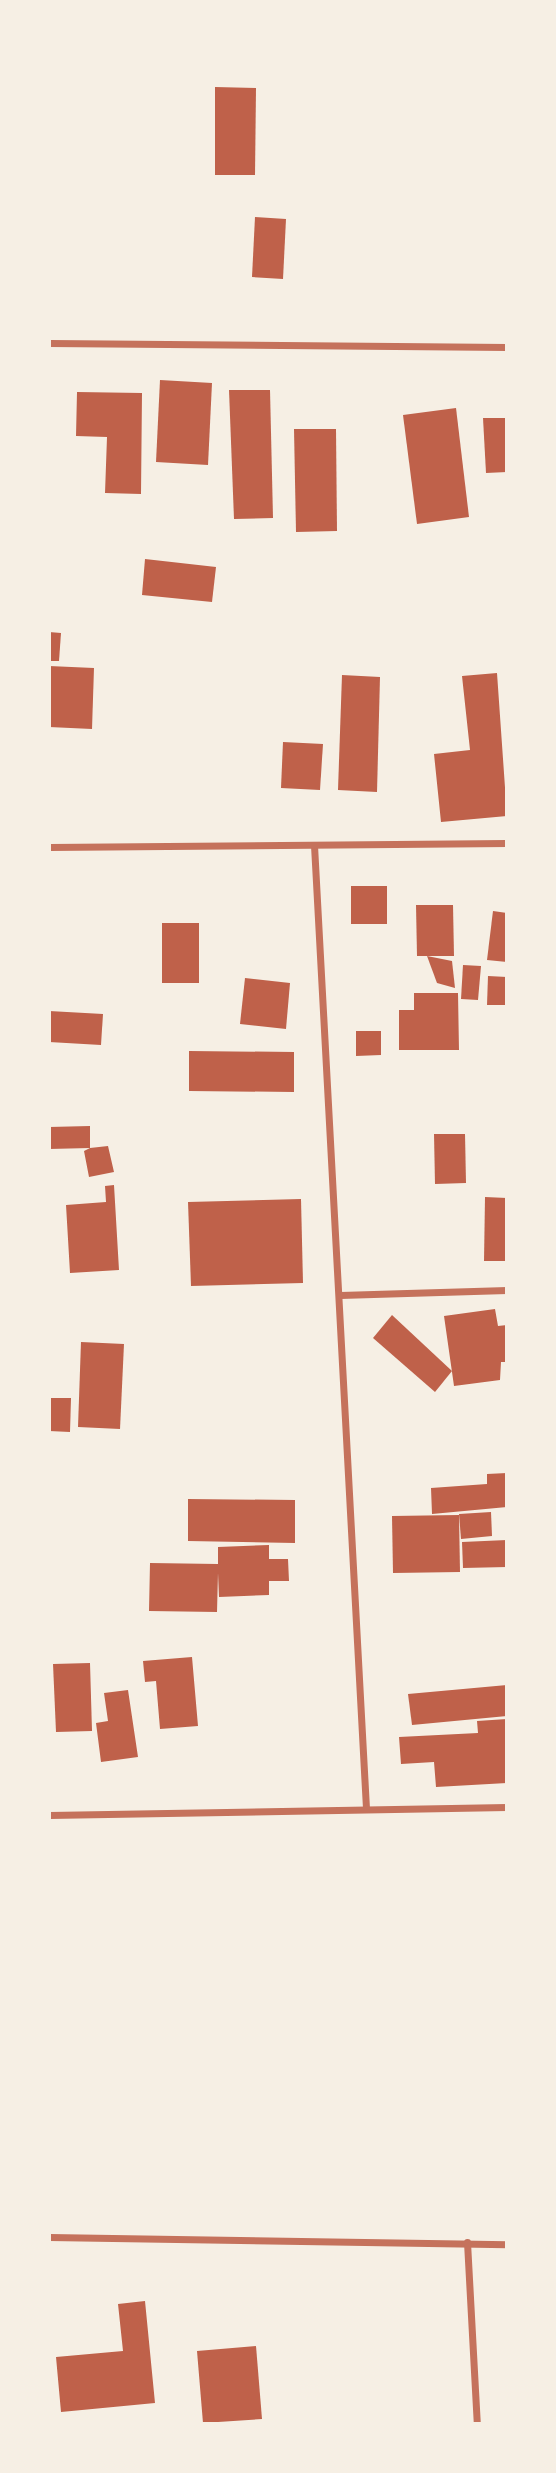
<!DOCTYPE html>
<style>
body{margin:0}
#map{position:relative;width:556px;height:2473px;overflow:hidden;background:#f6efe4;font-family:Ubuntu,sans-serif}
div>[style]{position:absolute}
.building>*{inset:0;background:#bf614a}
.minor>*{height:7px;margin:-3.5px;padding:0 3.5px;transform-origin:3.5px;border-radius:3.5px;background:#c5725c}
span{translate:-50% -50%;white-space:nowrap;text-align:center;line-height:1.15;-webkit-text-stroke:7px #f6efe4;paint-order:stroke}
.frame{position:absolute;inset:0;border:51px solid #f6efe4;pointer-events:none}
</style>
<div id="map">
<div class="building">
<i style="clip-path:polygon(215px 87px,256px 88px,255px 175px,215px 175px)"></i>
<i style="clip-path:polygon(255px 217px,286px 219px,283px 279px,252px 277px)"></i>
<i style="clip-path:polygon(160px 380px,212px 383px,208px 465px,156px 462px)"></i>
<i style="clip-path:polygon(229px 390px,270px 390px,273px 518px,234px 519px)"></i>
<i style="clip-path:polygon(77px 392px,142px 393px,141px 494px,105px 493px,107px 437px,76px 436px)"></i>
<i style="clip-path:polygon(456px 408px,469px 517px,417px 524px,403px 415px)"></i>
<i style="clip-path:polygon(483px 418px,507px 418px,507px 472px,486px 473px)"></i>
<i style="clip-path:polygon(294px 429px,336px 429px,337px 531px,296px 532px)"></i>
<i style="clip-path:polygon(145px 559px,216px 567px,212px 602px,142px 595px)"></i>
<i style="clip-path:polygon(49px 632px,61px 633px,59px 661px,49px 661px)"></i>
<i style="clip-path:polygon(49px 666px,94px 668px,92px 729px,49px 727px)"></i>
<i style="clip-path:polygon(497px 673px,507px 816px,441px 822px,434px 754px,470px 750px,462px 676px)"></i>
<i style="clip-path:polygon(342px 675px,380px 677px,377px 792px,338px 790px)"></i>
<i style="clip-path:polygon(283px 742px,323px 744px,320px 790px,281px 788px)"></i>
<i style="clip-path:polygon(351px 886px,387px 886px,387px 924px,351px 924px)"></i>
<i style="clip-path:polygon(416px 905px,453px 905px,454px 956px,417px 956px)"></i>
<i style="clip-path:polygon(493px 911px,507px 913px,507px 962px,487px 960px)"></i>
<i style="clip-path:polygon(162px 923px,199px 923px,199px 983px,162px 983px)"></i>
<i style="clip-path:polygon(427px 956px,452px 961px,455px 988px,437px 983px)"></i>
<i style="clip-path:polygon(463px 965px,481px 966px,478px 1000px,461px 999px)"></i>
<i style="clip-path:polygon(488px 976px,507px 977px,507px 1005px,487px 1005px)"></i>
<i style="clip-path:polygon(245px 978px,290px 983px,286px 1029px,240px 1024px)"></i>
<i style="clip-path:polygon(414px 993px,458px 993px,459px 1050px,399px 1050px,399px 1010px,414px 1010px)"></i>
<i style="clip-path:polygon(49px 1011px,103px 1014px,101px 1045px,49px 1042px)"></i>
<i style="clip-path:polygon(356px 1031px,381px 1031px,381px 1055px,356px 1056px)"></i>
<i style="clip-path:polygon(189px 1051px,294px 1052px,294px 1092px,189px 1091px)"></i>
<i style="clip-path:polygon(90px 1126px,90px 1148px,108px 1146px,114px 1172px,89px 1177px,84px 1151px,90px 1148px,49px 1149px,49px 1127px)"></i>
<i style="clip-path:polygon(434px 1134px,465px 1134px,466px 1183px,435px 1184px)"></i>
<i style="clip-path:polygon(114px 1185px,119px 1270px,70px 1273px,66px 1205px,106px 1202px,105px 1186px)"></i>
<i style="clip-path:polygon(485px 1197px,507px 1198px,507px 1261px,484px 1261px)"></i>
<i style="clip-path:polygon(301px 1199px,303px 1283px,191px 1286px,188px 1202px)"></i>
<i style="clip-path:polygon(495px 1309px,498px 1326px,507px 1325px,507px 1362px,501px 1362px,500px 1380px,454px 1386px,444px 1316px)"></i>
<i style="clip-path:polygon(392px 1315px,452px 1371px,435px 1392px,373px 1338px)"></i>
<i style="clip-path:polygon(81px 1342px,124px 1344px,120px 1429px,78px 1427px)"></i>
<i style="clip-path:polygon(49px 1398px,71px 1398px,70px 1432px,49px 1431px)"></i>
<i style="clip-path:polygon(507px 1473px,507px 1507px,432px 1514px,431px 1488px,487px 1484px,487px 1474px)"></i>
<i style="clip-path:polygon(188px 1499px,295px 1500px,295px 1543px,188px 1541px)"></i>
<i style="clip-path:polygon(491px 1512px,492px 1536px,461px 1539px,459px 1514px)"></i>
<i style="clip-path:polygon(459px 1515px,460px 1572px,393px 1573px,392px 1516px)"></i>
<i style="clip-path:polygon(507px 1540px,507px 1567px,463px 1568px,462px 1542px)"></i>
<i style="clip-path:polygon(269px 1545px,269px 1559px,288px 1559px,289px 1581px,269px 1581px,269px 1595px,219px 1597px,218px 1573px,217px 1612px,149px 1611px,150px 1563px,218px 1564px,218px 1547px)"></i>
<i style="clip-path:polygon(192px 1657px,198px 1726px,160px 1729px,156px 1681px,145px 1682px,143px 1661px)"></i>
<i style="clip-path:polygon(90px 1663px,92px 1731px,56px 1732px,53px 1664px)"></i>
<i style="clip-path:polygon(507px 1685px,507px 1716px,412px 1725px,408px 1694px)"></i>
<i style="clip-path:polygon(128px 1690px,138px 1757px,101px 1762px,96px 1723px,108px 1721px,104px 1693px)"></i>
<i style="clip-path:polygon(507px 1719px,507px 1783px,436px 1787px,434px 1762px,401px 1764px,399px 1737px,478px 1733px,477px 1721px)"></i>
<i style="clip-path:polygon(145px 2301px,155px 2403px,61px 2412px,56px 2357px,123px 2351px,118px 2304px)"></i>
<i style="clip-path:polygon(256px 2346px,262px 2419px,203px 2423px,197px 2351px)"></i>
</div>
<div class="minor">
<i style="left:49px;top:343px;width:458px;rotate:0.5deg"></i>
<i style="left:314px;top:845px;width:965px;rotate:86.91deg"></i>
<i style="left:49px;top:847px;width:458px;rotate:-0.5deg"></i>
<i style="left:340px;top:1295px;width:167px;rotate:-1.7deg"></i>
<i style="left:49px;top:1815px;width:458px;rotate:-1deg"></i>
<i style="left:49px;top:2237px;width:458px;rotate:0.9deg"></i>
<i style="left:467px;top:2242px;width:182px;rotate:86.9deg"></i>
</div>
<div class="frame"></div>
</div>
